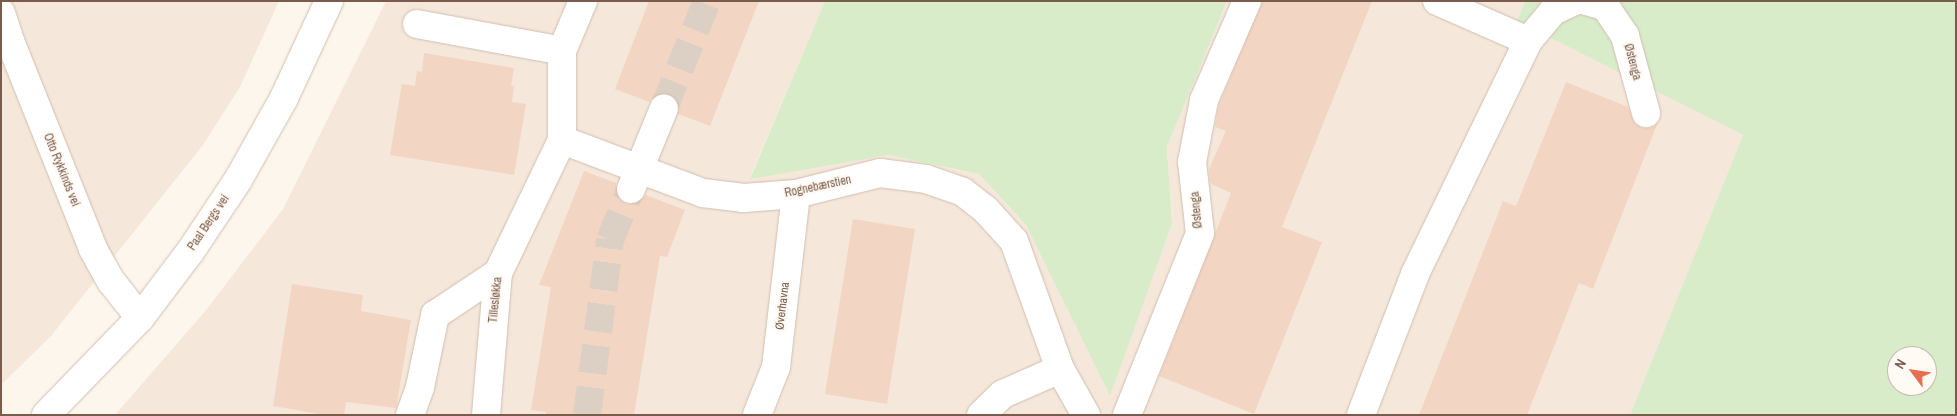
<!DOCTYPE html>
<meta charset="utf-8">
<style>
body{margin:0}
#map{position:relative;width:1957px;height:416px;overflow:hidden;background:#fdf6ec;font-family:"Archivo Narrow",sans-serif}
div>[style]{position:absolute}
.residential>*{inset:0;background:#f5e8da}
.green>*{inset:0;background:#d8ecc9}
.building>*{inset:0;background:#f3d5c3}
.minor-tunnel>*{height:28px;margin-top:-14px;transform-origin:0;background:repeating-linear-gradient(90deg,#dcd0c4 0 28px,transparent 0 42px)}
.roads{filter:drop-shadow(0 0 1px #d1beb0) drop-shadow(0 0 1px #d1beb0)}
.minor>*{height:28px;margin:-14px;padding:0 14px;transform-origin:14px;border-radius:14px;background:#fff}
span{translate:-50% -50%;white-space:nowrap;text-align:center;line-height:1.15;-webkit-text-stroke:4.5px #fffaf3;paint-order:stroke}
.street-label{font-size:12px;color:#7a5c4d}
.frame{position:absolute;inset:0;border:2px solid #7a5c4d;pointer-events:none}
.north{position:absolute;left:1887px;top:346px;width:50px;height:50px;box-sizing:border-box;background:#fffaf3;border:1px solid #cabbb1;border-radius:50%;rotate:301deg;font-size:14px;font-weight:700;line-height:20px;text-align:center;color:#7a5c4d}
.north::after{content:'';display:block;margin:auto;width:18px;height:22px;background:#e76f51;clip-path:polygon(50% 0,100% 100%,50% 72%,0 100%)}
</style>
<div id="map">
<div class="residential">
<i style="clip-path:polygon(1px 1px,279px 1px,240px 87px,203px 145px,51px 336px,1px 385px)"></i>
<i style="clip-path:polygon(386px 1px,825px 1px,750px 178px,888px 155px,979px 174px,1026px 225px,1110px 395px,1172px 224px,1167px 147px,1227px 1px,1525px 1px,1517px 21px,1743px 135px,1630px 415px,115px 415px,207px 309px,283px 209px)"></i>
</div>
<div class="green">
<i style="clip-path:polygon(825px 1px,1227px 1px,1167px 147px,1172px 224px,1110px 396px,1026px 225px,979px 174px,888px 155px,750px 179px)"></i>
<i style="clip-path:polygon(evenodd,1525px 1px,1956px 1px,1956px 415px,1630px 415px,1743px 135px,1517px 21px,1525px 1px,1897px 356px,1927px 356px,1927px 386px,1897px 386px,1897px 356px)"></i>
</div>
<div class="building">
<i style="clip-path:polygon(649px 1px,759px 1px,710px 126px,678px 114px,679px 106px,677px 99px,669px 93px,662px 93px,655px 95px,649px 102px,615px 89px)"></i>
<i style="clip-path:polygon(1262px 1px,1372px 1px,1282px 227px,1322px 242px,1254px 414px,1159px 376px,1231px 193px,1211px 184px,1210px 179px,1209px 169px,1226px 131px,1215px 127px,1219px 105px)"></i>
<i style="clip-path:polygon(424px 53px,514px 68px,511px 86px,514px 86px,512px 102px,526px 104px,514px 175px,390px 155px,402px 84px,415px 86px,417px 71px,422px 72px)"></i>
<i style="clip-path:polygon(1566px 82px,1628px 107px,1635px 124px,1642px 128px,1651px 128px,1658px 122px,1593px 289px,1579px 283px,1527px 415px,1419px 415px,1503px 201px,1516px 206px)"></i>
<i style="clip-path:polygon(584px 171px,616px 183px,616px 191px,618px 198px,626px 204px,633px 204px,640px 202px,646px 195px,685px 210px,667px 257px,660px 256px,634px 415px,546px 415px,546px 412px,531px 410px,551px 287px,539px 285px)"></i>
<i style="clip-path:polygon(853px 219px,915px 229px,887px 404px,825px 394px)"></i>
<i style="clip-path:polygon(292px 284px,363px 295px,361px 311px,411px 320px,396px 408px,346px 402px,344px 415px,325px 415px,273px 406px)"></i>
</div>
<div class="minor-tunnel">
<i style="left:664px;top:108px;width:115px;rotate:-68.1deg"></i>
<i style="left:587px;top:415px;width:177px;rotate:-82.5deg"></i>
<i style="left:610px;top:240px;width:55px;rotate:-67.6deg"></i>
</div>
<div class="roads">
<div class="minor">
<i style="left:583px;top:1px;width:54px;rotate:112.8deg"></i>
<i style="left:562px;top:51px;width:89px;rotate:90deg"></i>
<i style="left:562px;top:140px;width:151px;rotate:20.6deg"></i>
<i style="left:703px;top:193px;width:41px;rotate:7deg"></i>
<i style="left:744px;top:198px;width:52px;rotate:-4.4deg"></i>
<i style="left:796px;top:194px;width:87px;rotate:-14deg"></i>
<i style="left:880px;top:173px;width:46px;rotate:7.4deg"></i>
<i style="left:926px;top:179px;width:39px;rotate:19deg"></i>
<i style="left:963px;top:192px;width:28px;rotate:38deg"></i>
<i style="left:985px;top:209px;width:43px;rotate:47.8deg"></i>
<i style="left:1014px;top:241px;width:136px;rotate:70.2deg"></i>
<i style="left:1060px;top:369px;width:53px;rotate:60.5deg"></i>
<i style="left:1437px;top:1px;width:99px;rotate:23.7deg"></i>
<i style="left:1586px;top:1px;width:20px;rotate:15deg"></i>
<i style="left:1605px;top:6px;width:36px;rotate:56deg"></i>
<i style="left:1625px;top:36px;width:80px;rotate:74.7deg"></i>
<i style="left:1px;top:13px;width:29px;rotate:72deg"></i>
<i style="left:10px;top:41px;width:224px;rotate:68.2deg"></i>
<i style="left:93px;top:249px;width:37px;rotate:61deg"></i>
<i style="left:111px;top:281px;width:47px;rotate:51.9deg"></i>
<i style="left:417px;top:24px;width:147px;rotate:10.5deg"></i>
<i style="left:631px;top:189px;width:87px;rotate:-67.8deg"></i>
<i style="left:46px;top:415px;width:135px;rotate:-45.9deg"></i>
<i style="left:140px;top:318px;width:83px;rotate:-52.9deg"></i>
<i style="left:190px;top:252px;width:87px;rotate:-56.3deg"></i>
<i style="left:238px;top:180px;width:94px;rotate:-60.7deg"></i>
<i style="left:284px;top:98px;width:107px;rotate:-65.1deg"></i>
<i style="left:410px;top:415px;width:30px;rotate:-70deg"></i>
<i style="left:420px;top:387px;width:74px;rotate:-78.2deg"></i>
<i style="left:435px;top:315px;width:76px;rotate:-33.7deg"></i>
<i style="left:486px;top:415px;width:143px;rotate:-85.2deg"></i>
<i style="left:498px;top:273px;width:148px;rotate:-64.3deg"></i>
<i style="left:757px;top:415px;width:52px;rotate:-68.4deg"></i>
<i style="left:776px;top:367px;width:174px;rotate:-83.4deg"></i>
<i style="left:981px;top:415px;width:30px;rotate:-44deg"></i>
<i style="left:1003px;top:394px;width:62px;rotate:-23.7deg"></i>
<i style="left:1127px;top:415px;width:196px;rotate:-68.1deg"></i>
<i style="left:1200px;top:233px;width:71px;rotate:-96.4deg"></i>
<i style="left:1192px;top:162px;width:63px;rotate:-79deg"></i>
<i style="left:1204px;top:100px;width:108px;rotate:-66.5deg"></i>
<i style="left:1361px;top:415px;width:151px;rotate:-69deg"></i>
<i style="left:1415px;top:274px;width:259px;rotate:-64.1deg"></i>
<i style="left:1528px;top:41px;width:39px;rotate:-50deg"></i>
<i style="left:1553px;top:11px;width:23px;rotate:-25deg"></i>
</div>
</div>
<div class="street-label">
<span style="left:1632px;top:62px;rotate:75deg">Østenga</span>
<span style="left:61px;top:170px;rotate:68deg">Otto Rykkinds vei</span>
<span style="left:818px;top:187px;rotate:-12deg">Rognebærstien</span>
<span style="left:1197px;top:210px;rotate:-95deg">Østenga</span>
<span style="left:209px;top:223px;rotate:-56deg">Paal Bergs vei</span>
<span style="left:496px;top:300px;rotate:-84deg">Tillesløkka</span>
<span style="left:783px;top:306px;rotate:-83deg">Øverhavna</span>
</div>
<div class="frame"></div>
<div class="north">N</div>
</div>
